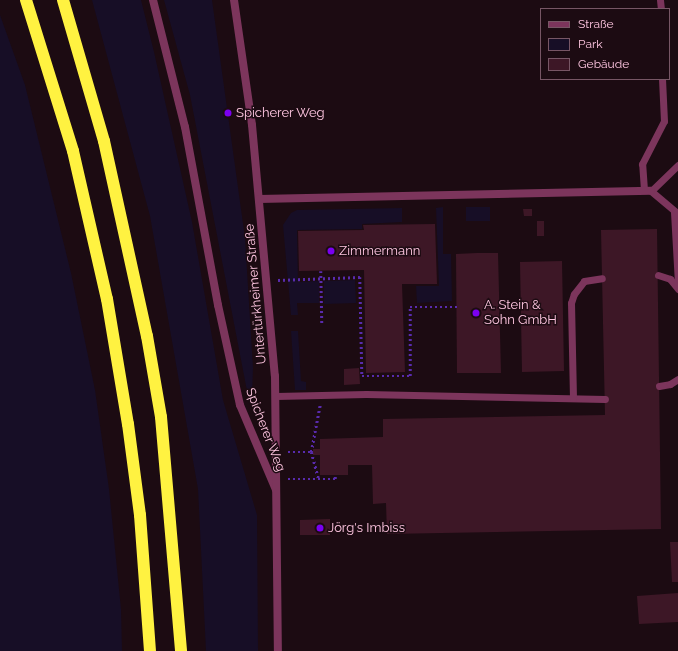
<!DOCTYPE html>
<meta charset="utf-8">
<style>
body{margin:0}
#map{position:relative;width:678px;height:651px;overflow:hidden;background:#1c0b12;font-family:Raleway,sans-serif}
div>[style]{position:absolute}
.green>*{inset:0;background:#170e26}
.building>*{inset:0;background:#3d1726}
.path>*{height:2.5px;margin-top:-1.25px;transform-origin:0;background:repeating-linear-gradient(90deg,#592bae 0 2px,transparent 0 5px)}
.lane>*{height:7px;margin:-3.5px;padding:0 3.5px;transform-origin:3.5px;border-radius:3.5px;background:#7c355c}
.street>*{height:8px;margin:-4px;padding:0 4px;transform-origin:4px;border-radius:4px;background:#7c355c}
.highway>*{height:12px;margin:-6px;padding:0 6px;transform-origin:6px;border-radius:6px;background:#fff241}
.dots>*{width:11px;height:11px;translate:-50% -50%;box-sizing:border-box;border:2px solid #1c0b12;border-radius:50%}
span{translate:-50% -50%;white-space:nowrap;text-align:center;line-height:1.15;-webkit-text-stroke:3px #1c0b12;paint-order:stroke}
.poi-label{font-size:13px;color:#ffc6e1}
.left{translate:0 -50%;text-align:left}
.street-label{font-size:13px;color:#ffc6e1}
.legend{position:absolute;left:540px;top:8px;width:130px;height:72px;box-sizing:border-box;background:#1c0b12;border:1px solid #775665;margin:0;padding:5px 7px;list-style:none;font-size:12px;color:#ffc6e1}
.legend li{display:flex;align-items:center;gap:8px;height:20px}
.legend b{width:20px;border:1px solid #775665}
</style>
<div id="map">
<div class="green">
<i style="clip-path:polygon(92px 0,141px 0,154px 52px,192px 222px,223px 400px,257px 515px,258px 651px,206px 651px,198px 489px,150px 216px)"></i>
<i style="clip-path:polygon(164px 0,212px 0,245px 238px,253px 368px,252px 395px,248px 396px,190px 95px)"></i>
<i style="clip-path:polygon(0 15px,25px 85px,71px 273px,95px 390px,109px 489px,121px 609px,122px 651px,0 651px)"></i>
<i style="clip-path:polygon(443px 207px,443px 254px,451px 254px,452px 301px,417px 303px,416px 286px,439px 286px,436px 208px)"></i>
<i style="clip-path:polygon(466px 207px,490px 207px,490px 221px,466px 221px)"></i>
<i style="clip-path:polygon(402px 208px,402px 222px,362px 224px,362px 229px,297px 230px,298px 282px,319px 281px,319px 303px,297px 303px,298px 315px,291px 315px,283px 225px,291px 213px,297px 210px)"></i>
<i style="clip-path:polygon(355px 280px,356px 303px,324px 304px,324px 281px)"></i>
<i style="clip-path:polygon(291px 331px,298px 331px,301px 381px,306px 382px,306px 390px,295px 390px)"></i>
</div>
<div class="building">
<i style="clip-path:polygon(523px 209px,532px 209px,532px 216px,524px 216px)"></i>
<i style="clip-path:polygon(537px 221px,544px 221px,544px 236px,537px 236px)"></i>
<i style="clip-path:polygon(435px 224px,437px 284px,402px 284px,405px 372px,366px 373px,364px 270px,299px 271px,298px 231px,364px 230px,363px 225px)"></i>
<i style="clip-path:polygon(657px 229px,661px 529px,387px 534px,386px 503px,373px 504px,372px 465px,348px 465px,348px 475px,320px 475px,320px 455px,313px 455px,313px 449px,320px 449px,320px 439px,383px 437px,383px 419px,605px 415px,601px 230px)"></i>
<i style="clip-path:polygon(477px 253px,498px 253px,501px 373px,457px 373px,456px 254px)"></i>
<i style="clip-path:polygon(562px 261px,564px 371px,522px 372px,520px 262px)"></i>
<i style="clip-path:polygon(359px 368px,360px 384px,344px 385px,344px 369px)"></i>
<i style="clip-path:polygon(330px 519px,330px 535px,300px 535px,300px 520px)"></i>
<i style="clip-path:polygon(670px 542px,678px 542px,678px 582px,672px 582px)"></i>
<i style="clip-path:polygon(678px 593px,678px 622px,639px 624px,637px 596px)"></i>
</div>
<div class="path">
<i style="left:321px;top:271px;width:53px;rotate:88.9deg"></i>
<i style="left:278px;top:280px;width:82px;rotate:-2.1deg"></i>
<i style="left:360px;top:277px;width:99px;rotate:88.8deg"></i>
<i style="left:362px;top:376px;width:48px"></i>
<i style="left:410px;top:376px;width:69px;rotate:-90deg"></i>
<i style="left:410px;top:307px;width:47px"></i>
<i style="left:288px;top:452px;width:23px"></i>
<i style="left:318px;top:478px;width:27px;rotate:-105deg"></i>
<i style="left:311px;top:452px;width:48px;rotate:-79.2deg"></i>
<i style="left:288px;top:479px;width:47px"></i>
<i style="left:335px;top:479px;width:4px;rotate:-90deg"></i>
</div>
<div class="lane">
<i style="left:660px;top:0;width:9px;rotate:84deg"></i>
<i style="left:678px;top:165px;width:37px;rotate:136deg"></i>
<i style="left:651px;top:191px;width:35px;rotate:40deg"></i>
<i style="left:644px;top:190px;width:26px;rotate:-94deg"></i>
<i style="left:642px;top:164px;width:48px;rotate:-62.9deg"></i>
<i style="left:664px;top:121px;width:42px;rotate:-92.7deg"></i>
<i style="left:674px;top:212px;width:72px;rotate:86.8deg"></i>
<i style="left:658px;top:275px;width:13px;rotate:18deg"></i>
<i style="left:670px;top:279px;width:13px;rotate:51deg"></i>
<i style="left:659px;top:386px;width:11px;rotate:-10deg"></i>
<i style="left:670px;top:384px;width:9px;rotate:-32deg"></i>
<i style="left:276px;top:396px;width:90px;rotate:-1.3deg"></i>
<i style="left:366px;top:394px;width:239px;rotate:1.2deg"></i>
<i style="left:573px;top:398px;width:95px;rotate:-91.2deg"></i>
<i style="left:571px;top:303px;width:9px;rotate:-72deg"></i>
<i style="left:574px;top:294px;width:16px;rotate:-52deg"></i>
<i style="left:584px;top:281px;width:18px;rotate:-9deg"></i>
</div>
<div class="street">
<i style="left:153px;top:0;width:131px;rotate:75.9deg"></i>
<i style="left:185px;top:127px;width:181px;rotate:79.5deg"></i>
<i style="left:218px;top:305px;width:102px;rotate:77.6deg"></i>
<i style="left:240px;top:405px;width:92px;rotate:67deg"></i>
<i style="left:234px;top:0;width:126px;rotate:81.8deg"></i>
<i style="left:252px;top:125px;width:252px;rotate:84.8deg"></i>
<i style="left:275px;top:376px;width:275px;rotate:89.4deg"></i>
<i style="left:259px;top:199px;width:392px;rotate:-1.2deg"></i>
</div>
<div class="highway">
<i style="left:26px;top:0;width:158px;rotate:72.7deg"></i>
<i style="left:73px;top:151px;width:152px;rotate:77.1deg"></i>
<i style="left:107px;top:299px;width:127px;rotate:80.5deg"></i>
<i style="left:128px;top:424px;width:92px;rotate:82.5deg"></i>
<i style="left:140px;top:515px;width:136px;rotate:85.8deg"></i>
<i style="left:63px;top:0;width:147px;rotate:73.8deg"></i>
<i style="left:104px;top:141px;width:200px;rotate:77.6deg"></i>
<i style="left:147px;top:336px;width:82px;rotate:80.2deg"></i>
<i style="left:161px;top:417px;width:235px;rotate:85.1deg"></i>
</div>
<div class="dots">
<i style="left:228px;top:113px;background:#7b00f1"></i>
<i style="left:331px;top:251px;background:#7b00f1"></i>
<i style="left:476px;top:313px;background:#7b00f1"></i>
<i style="left:320px;top:528px;background:#7b00f1"></i>
</div>
<div class="poi-label">
<span class="left" style="left:236px;top:113px">Spicherer Weg</span>
<span class="left" style="left:339px;top:251px">Zimmermann</span>
<span class="left" style="left:484px;top:313px">A. Stein &amp;<br>Sohn GmbH</span>
<span class="left" style="left:328px;top:528px">Jörg's Imbiss</span>
</div>
<div class="street-label">
<span style="left:256px;top:294px;rotate:-95deg">Untertürkheimer Straße</span>
<span style="left:265px;top:430px;rotate:69deg">Spicherer Weg</span>
</div>
<ul class="legend">
<li><b style="height:5px;background:#7c355c"></b>Straße</li>
<li><b style="height:11px;background:#170e26"></b>Park</li>
<li><b style="height:11px;background:#3d1726"></b>Gebäude</li>
</ul>
</div>
